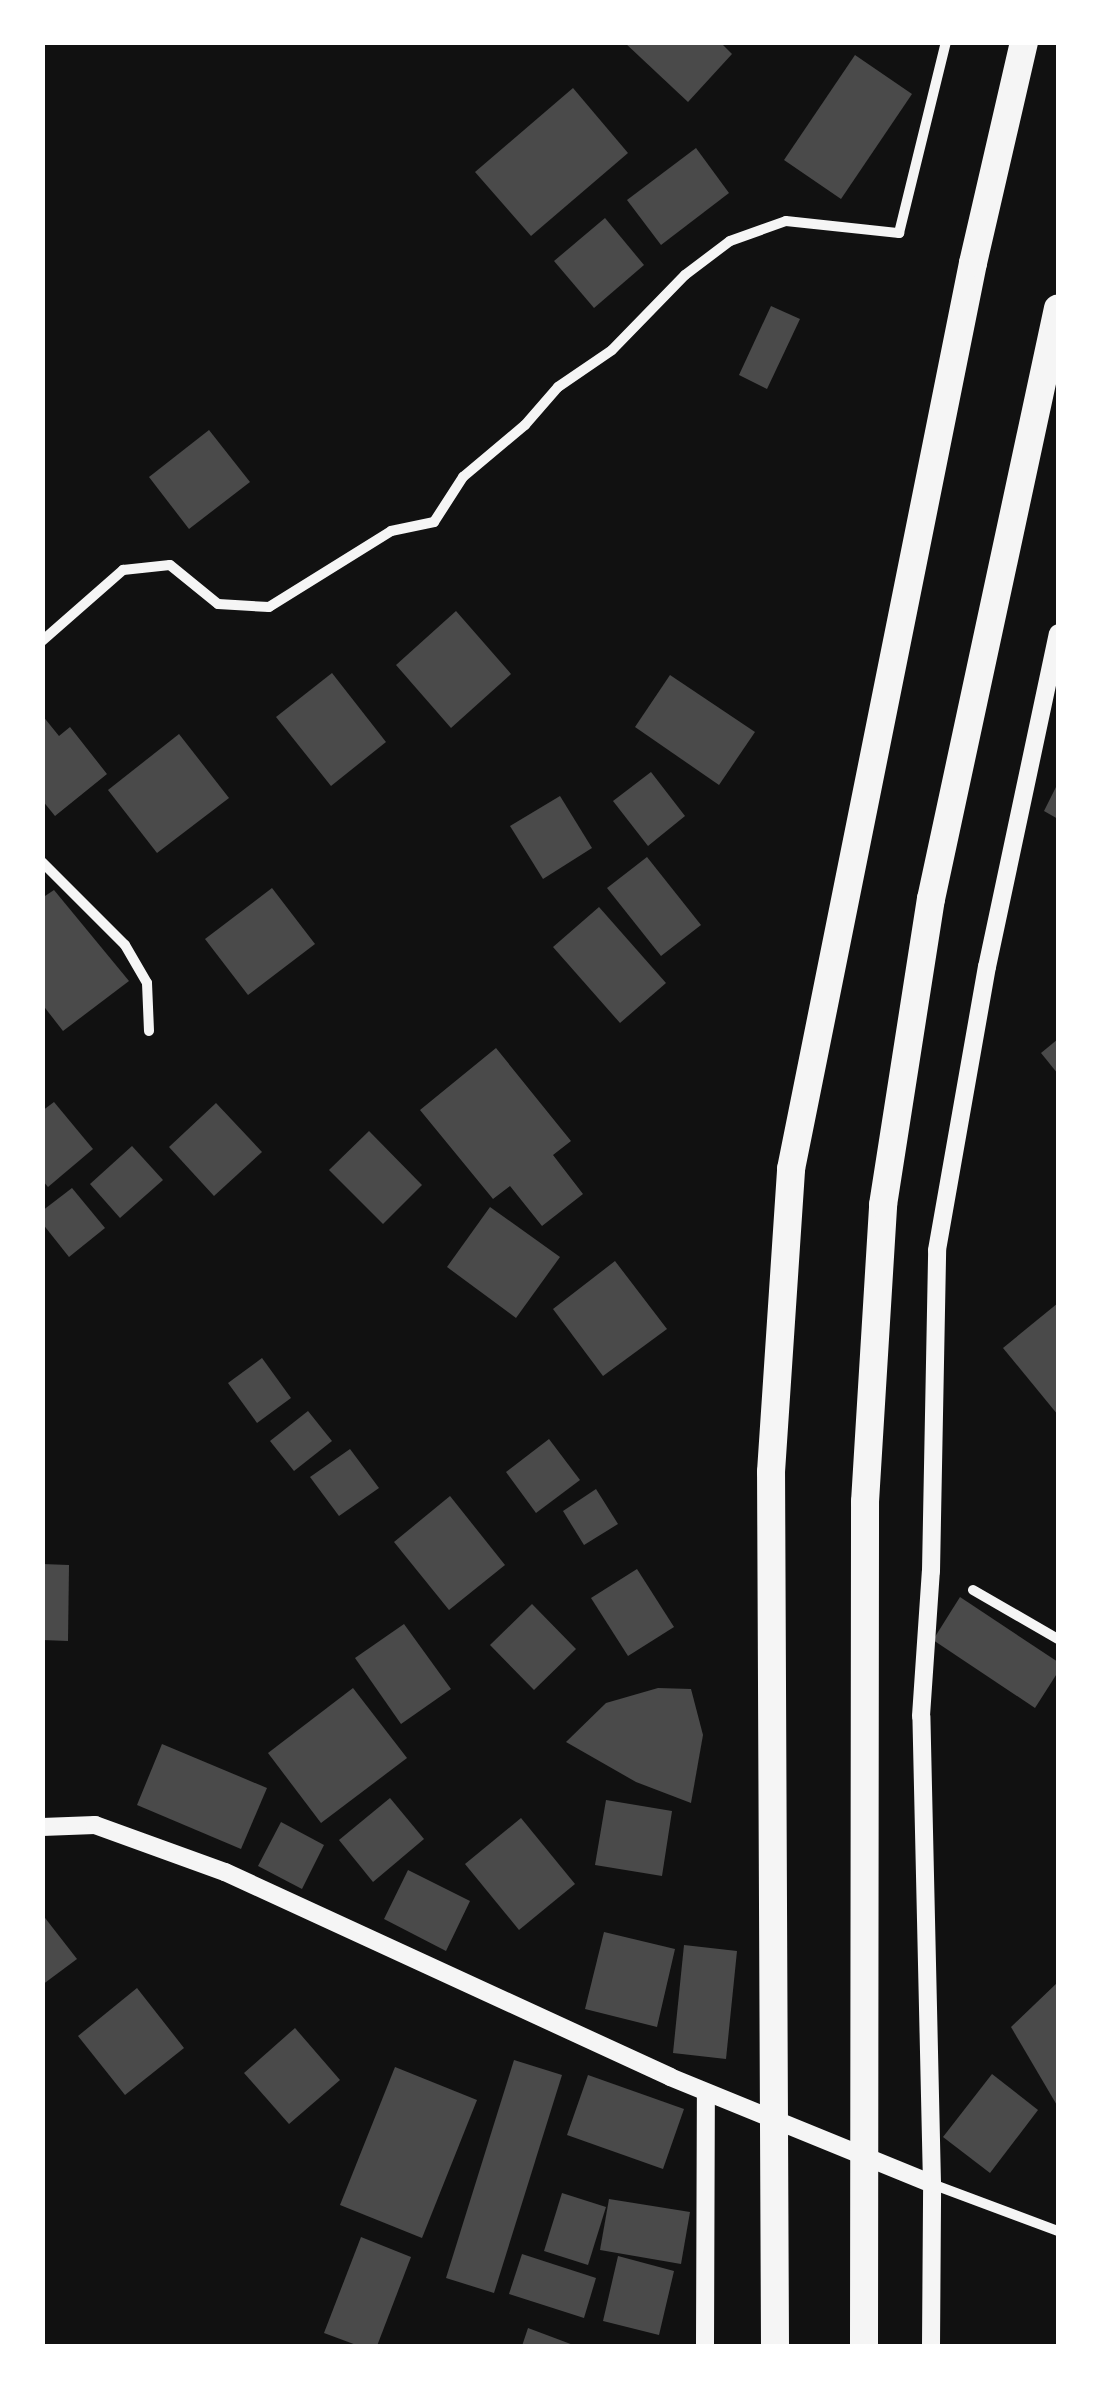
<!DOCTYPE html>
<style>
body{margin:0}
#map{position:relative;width:1101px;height:2389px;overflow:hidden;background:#111;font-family:"PT Sans",sans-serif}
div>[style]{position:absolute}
.building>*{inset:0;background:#4a4a4a}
.minor>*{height:10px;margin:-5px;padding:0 5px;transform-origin:5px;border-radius:5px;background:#f5f5f5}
.tertiary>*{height:18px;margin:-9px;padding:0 9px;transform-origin:9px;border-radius:9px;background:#f5f5f5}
.trunk>*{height:28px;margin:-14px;padding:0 14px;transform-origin:14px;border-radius:14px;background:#f5f5f5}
span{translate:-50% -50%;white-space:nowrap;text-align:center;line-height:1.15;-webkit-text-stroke:10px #fff;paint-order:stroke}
.frame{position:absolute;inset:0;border:45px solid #fff;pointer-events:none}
</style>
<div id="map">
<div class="building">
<i style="clip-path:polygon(624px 42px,720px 42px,732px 54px,688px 102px)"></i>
<i style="clip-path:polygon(855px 55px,912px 94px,841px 199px,784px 160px)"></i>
<i style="clip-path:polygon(573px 88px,628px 153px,531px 236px,475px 172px)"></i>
<i style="clip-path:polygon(696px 148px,729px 193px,661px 245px,627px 200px)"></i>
<i style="clip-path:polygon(605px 218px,644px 265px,594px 308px,554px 261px)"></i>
<i style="clip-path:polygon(771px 306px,800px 319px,767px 389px,739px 375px)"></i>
<i style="clip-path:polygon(209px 430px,250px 482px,189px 529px,149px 477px)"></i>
<i style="clip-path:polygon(456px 611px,511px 674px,451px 728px,396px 665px)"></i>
<i style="clip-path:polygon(332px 673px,386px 742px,331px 786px,276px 717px)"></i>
<i style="clip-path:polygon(670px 675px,755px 732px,719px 785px,635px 727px)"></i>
<i style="clip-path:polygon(42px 715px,59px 736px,70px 727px,107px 774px,55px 816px,42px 800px)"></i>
<i style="clip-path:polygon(179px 734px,229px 798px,157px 853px,108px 790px)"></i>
<i style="clip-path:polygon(651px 772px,685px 816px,648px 846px,613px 801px)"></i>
<i style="clip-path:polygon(1058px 783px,1058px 819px,1044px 811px)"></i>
<i style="clip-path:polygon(560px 796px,592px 848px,543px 879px,510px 826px)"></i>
<i style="clip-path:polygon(647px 857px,701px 925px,661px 956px,607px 888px)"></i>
<i style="clip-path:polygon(272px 888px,315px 944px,248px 995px,205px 939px)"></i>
<i style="clip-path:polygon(54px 890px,129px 981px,63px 1031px,42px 1004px,42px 898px)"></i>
<i style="clip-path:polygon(599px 907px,666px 983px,620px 1023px,553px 947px)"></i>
<i style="clip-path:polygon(1058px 1039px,1058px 1074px,1041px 1053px)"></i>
<i style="clip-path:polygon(496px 1048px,571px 1141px,553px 1155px,583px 1194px,542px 1226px,510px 1186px,493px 1199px,420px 1110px)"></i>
<i style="clip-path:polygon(54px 1102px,93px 1149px,48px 1187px,42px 1180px,42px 1111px)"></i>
<i style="clip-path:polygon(216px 1103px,262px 1152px,214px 1196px,169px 1147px)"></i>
<i style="clip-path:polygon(369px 1131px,422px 1185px,383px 1224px,329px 1170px)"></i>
<i style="clip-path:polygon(132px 1146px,163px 1180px,120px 1218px,90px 1184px)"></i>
<i style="clip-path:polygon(72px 1188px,105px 1228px,69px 1257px,42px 1223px,42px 1211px)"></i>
<i style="clip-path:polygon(490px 1207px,560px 1257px,516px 1318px,447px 1267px)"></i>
<i style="clip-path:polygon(615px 1261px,667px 1329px,603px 1376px,553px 1309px)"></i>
<i style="clip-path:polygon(1058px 1303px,1058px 1415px,1003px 1348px)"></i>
<i style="clip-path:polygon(262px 1358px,291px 1398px,257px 1423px,228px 1383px)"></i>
<i style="clip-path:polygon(308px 1411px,332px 1441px,294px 1471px,270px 1441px)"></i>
<i style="clip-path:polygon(549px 1439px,580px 1480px,536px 1513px,506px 1472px)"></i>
<i style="clip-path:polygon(350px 1449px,379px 1488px,339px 1516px,310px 1477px)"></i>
<i style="clip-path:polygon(596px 1489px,618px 1524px,584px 1545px,563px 1511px)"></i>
<i style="clip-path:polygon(450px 1496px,505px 1565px,449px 1610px,394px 1542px)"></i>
<i style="clip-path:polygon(42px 1564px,69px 1565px,68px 1641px,42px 1640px)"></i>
<i style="clip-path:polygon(637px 1569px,674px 1627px,628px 1656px,591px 1598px)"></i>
<i style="clip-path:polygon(960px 1597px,1058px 1662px,1058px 1672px,1035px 1708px,933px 1640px)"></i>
<i style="clip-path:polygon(532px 1604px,576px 1649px,534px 1690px,490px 1645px)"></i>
<i style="clip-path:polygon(404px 1624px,451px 1689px,401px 1724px,355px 1658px)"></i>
<i style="clip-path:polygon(353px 1688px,407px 1758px,321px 1823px,268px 1753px)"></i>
<i style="clip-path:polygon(658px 1688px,691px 1689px,703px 1735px,691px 1803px,636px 1782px,566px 1742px,606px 1703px)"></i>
<i style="clip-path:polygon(162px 1744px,267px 1788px,241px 1849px,137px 1805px)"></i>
<i style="clip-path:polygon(390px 1798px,424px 1839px,373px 1882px,339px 1840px)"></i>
<i style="clip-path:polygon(606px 1800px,672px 1811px,662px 1876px,595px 1865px)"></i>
<i style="clip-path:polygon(521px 1818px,575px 1884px,519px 1930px,465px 1864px)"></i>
<i style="clip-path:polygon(281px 1822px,324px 1845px,302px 1889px,258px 1866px)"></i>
<i style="clip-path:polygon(408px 1870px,470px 1901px,446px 1951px,384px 1919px)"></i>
<i style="clip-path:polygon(42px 1914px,77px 1959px,42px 1985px)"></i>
<i style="clip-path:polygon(604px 1932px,675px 1949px,657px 2027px,585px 2009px)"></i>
<i style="clip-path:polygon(684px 1945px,737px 1951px,726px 2059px,673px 2053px)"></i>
<i style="clip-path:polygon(1058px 1982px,1058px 2107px,1011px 2027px)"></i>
<i style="clip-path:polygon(137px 1988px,184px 2048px,125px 2095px,78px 2036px)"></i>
<i style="clip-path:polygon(295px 2028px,340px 2080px,289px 2124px,244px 2073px)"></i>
<i style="clip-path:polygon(514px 2060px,562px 2075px,494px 2293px,446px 2278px)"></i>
<i style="clip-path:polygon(395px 2067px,477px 2100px,422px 2238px,340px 2205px)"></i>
<i style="clip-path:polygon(992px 2074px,1038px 2110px,990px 2173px,943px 2137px)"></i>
<i style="clip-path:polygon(588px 2075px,684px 2109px,663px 2169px,567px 2135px)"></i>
<i style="clip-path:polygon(562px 2193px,606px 2207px,588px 2265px,544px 2251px)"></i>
<i style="clip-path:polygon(609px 2199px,690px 2212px,681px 2264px,600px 2250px)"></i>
<i style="clip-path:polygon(361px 2237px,411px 2257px,377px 2346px,359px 2346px,324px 2333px)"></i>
<i style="clip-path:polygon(522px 2254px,596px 2278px,584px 2318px,509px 2294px)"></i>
<i style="clip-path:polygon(618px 2256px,674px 2271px,659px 2335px,603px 2321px)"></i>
<i style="clip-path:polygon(528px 2328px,576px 2346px,522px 2346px)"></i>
</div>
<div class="minor">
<i style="left:42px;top:641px;width:108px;rotate:-41.2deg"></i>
<i style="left:123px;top:570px;width:47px;rotate:-6.1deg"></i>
<i style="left:170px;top:565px;width:62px;rotate:39.1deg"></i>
<i style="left:218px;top:604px;width:51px;rotate:3.4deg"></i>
<i style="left:269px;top:607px;width:144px;rotate:-31.9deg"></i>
<i style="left:391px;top:531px;width:44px;rotate:-11.8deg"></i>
<i style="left:434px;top:522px;width:54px;rotate:-57.2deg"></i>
<i style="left:463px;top:477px;width:81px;rotate:-40deg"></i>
<i style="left:525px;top:425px;width:50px;rotate:-49deg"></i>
<i style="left:558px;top:387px;width:65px;rotate:-34.4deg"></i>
<i style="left:612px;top:350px;width:105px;rotate:-45.8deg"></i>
<i style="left:685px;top:275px;width:56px;rotate:-37.1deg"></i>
<i style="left:730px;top:241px;width:59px;rotate:-19.7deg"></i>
<i style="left:786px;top:221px;width:114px;rotate:6.1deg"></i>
<i style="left:899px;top:233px;width:197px;rotate:-76.2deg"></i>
<i style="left:42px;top:862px;width:117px;rotate:45deg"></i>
<i style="left:125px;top:945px;width:44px;rotate:59.9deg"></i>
<i style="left:147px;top:983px;width:48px;rotate:87.6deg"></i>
<i style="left:973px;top:1590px;width:98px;rotate:30deg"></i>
<i style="left:932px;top:2184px;width:134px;rotate:20.5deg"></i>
</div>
<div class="tertiary">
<i style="left:42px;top:1827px;width:53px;rotate:-2.2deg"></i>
<i style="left:95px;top:1825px;width:138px;rotate:19.9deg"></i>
<i style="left:225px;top:1872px;width:490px;rotate:24.7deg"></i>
<i style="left:670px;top:2077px;width:283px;rotate:22.2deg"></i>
<i style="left:705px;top:2346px;width:253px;rotate:-89.8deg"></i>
<i style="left:931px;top:2346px;width:162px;rotate:-89.6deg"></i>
<i style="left:932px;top:2184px;width:468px;rotate:-91.3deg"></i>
<i style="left:921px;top:1716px;width:145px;rotate:-86.1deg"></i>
<i style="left:931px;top:1571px;width:321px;rotate:-88.9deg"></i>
<i style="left:937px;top:1250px;width:287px;rotate:-80deg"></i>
<i style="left:987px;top:967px;width:341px;rotate:-78deg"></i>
</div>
<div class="trunk">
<i style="left:775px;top:2346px;width:874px;rotate:-90.26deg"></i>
<i style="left:771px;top:1472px;width:304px;rotate:-86.2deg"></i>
<i style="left:791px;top:1169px;width:924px;rotate:-78.64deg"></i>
<i style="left:973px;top:263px;width:227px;rotate:-77deg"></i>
<i style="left:864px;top:2346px;width:844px;rotate:-89.93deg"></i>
<i style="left:865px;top:1502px;width:298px;rotate:-86.5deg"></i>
<i style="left:883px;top:1205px;width:310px;rotate:-81.1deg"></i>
<i style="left:931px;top:899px;width:604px;rotate:-77.87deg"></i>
</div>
<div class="frame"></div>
</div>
